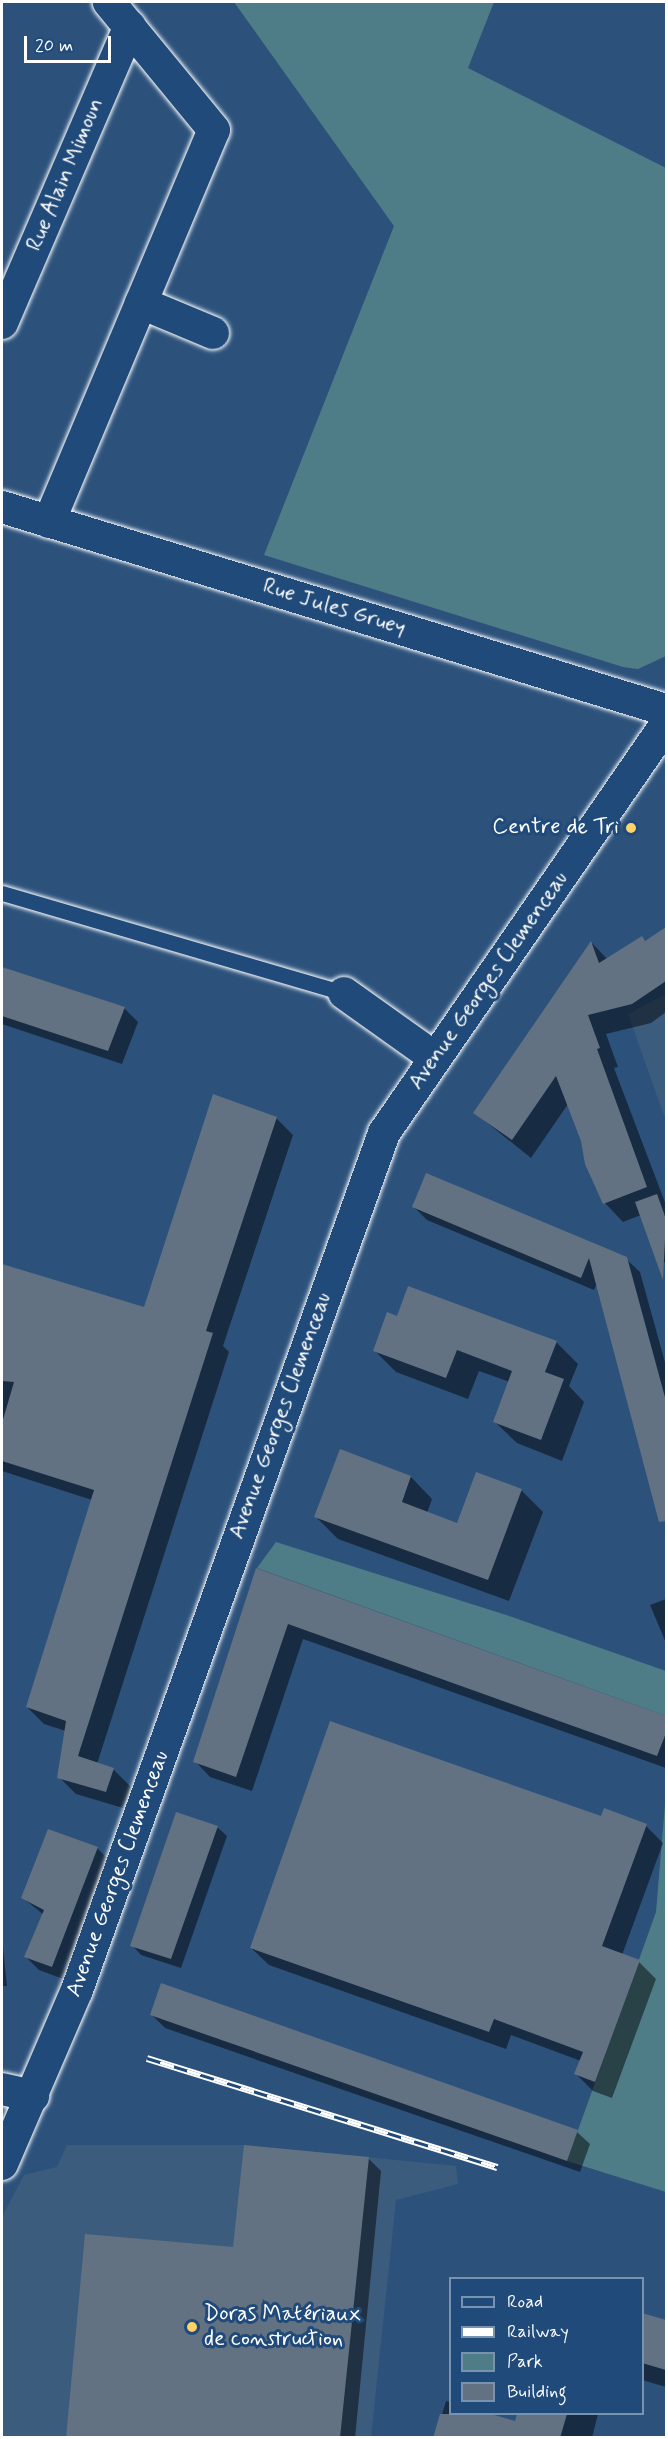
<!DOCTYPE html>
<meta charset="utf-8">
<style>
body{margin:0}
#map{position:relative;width:668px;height:2439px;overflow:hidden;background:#2c527c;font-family:Mynerve,sans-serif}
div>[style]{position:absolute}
.built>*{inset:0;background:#3c5c7e}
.green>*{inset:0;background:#4e7d88}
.shadow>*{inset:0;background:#0007}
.building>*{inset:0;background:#627282}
.roads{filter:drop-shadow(0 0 2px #fff) drop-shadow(0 0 2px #fff)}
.service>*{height:15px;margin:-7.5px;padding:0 7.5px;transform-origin:7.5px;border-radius:7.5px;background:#1f4a7a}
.minor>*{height:32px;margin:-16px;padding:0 16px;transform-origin:16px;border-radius:16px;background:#1f4a7a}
.rail>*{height:7px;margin-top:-3.5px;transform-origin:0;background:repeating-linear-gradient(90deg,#1f4a7a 0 14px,#fff 0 28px);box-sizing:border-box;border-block:2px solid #fff}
.dots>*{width:16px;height:16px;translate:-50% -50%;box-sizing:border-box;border:3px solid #1f4a7a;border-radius:50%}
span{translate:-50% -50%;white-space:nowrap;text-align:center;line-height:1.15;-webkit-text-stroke:6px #1f4a7a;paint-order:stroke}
.street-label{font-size:22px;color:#fff}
.poi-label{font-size:22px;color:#fff}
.right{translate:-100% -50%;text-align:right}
.left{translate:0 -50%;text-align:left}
.frame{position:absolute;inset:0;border:3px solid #fff;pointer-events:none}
.legend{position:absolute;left:449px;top:2277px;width:195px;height:138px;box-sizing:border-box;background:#1f4a7a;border:2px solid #7992af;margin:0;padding:8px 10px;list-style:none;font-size:18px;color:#fff}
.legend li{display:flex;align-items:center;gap:12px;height:30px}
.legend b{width:30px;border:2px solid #7992af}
.scale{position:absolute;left:24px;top:36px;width:87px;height:27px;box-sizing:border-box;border:3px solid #fff;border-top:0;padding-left:8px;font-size:18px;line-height:21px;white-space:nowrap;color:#fff;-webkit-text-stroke:4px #1f4a7a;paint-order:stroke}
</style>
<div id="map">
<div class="built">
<i style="clip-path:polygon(666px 994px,666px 1121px,628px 1014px)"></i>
<i style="clip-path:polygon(67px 2145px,244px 2145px,456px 2166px,458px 2184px,396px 2200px,371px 2437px,2px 2438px,2px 2217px,24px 2175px,57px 2167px)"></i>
</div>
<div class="green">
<i style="clip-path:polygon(234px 2px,494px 2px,468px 68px,666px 168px,666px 656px,638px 669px,623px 667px,264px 555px,394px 226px)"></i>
<i style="clip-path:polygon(276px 1542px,512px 1617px,666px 1671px,666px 1716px,257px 1568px)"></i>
<i style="clip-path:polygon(666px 1792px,666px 2192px,567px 2161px,656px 1912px)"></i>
</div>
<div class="shadow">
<i style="clip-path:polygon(659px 934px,666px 941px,666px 1012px,651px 1023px,606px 1034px,618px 1067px,614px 1068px,666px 1205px,665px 1263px,655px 1254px,641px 1215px,623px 1222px,605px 1203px,568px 1104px,531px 1158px,475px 1113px,592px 943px,608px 960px)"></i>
<i style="clip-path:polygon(2px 968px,124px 1008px,138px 1022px,122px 1064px,2px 1024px)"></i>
<i style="clip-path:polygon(276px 1118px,293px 1135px,223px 1346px,229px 1352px,97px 1764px,114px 1770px,131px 1787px,123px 1808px,76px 1794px,59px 1777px,66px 1731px,44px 1724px,27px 1707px,92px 1500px,2px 1471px,2px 1265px,144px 1309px)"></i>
<i style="clip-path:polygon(414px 1207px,626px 1259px,640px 1272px,666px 1366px,666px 1507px,653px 1493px,597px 1283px,594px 1290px,427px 1220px)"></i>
<i style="clip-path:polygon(398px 1318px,556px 1342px,578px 1364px,569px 1386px,584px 1402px,562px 1461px,517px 1443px,495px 1422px,510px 1382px,479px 1371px,468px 1399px,396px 1372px,374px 1350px)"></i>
<i style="clip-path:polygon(411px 1477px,432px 1499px,427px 1513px,458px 1525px,521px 1490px,543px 1512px,509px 1601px,338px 1539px,316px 1517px)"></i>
<i style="clip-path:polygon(257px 1570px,666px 1718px,666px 1768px,303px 1639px,252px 1791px,210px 1777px,195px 1761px)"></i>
<i style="clip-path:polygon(666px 1599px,666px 1643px,650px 1605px)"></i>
<i style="clip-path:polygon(602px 1818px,646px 1826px,663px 1843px,622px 1955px,639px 1962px,656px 1979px,612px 2098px,593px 2091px,576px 2074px,581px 2061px,511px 2035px,506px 2049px,269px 1965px,251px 1948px)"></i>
<i style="clip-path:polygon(217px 1827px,227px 1836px,181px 1968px,141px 1955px,132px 1945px)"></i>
<i style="clip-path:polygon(97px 1848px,111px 1862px,66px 1980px,39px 1970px,25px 1956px,44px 1915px,23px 1898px)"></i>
<i style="clip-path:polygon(2px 1938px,7px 1986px,2px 1986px)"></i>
<i style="clip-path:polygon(152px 2015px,577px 2132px,590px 2144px,580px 2172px,165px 2028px)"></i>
<i style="clip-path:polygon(368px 2158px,381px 2171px,355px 2438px,67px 2438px,235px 2249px)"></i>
<i style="clip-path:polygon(642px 2314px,666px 2321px,666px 2387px,642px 2380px)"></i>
<i style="clip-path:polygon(446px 2401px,450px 2402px,450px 2414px,486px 2414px,516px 2423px,518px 2414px,598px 2414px,592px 2438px,435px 2438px)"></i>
</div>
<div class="building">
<i style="clip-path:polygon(666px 927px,666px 981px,632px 1004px,588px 1015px,600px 1048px,597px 1049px,647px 1187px,603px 1204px,585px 1164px,581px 1141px,556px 1076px,512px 1140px,473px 1113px,591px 941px,599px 963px,642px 936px,645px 941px)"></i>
<i style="clip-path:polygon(2px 967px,125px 1007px,108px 1051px,2px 1016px)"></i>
<i style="clip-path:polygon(213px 1094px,277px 1117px,206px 1331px,213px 1333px,78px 1756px,114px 1768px,106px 1792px,57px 1778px,66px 1721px,26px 1707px,94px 1490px,2px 1461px,2px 1423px,14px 1382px,2px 1381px,2px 1264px,144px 1307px)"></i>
<i style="clip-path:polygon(426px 1173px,627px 1257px,666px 1401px,666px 1521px,659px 1522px,589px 1258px,581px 1278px,412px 1207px)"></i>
<i style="clip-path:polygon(657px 1194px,666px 1219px,663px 1280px,635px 1202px)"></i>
<i style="clip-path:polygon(408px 1286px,557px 1341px,545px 1372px,564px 1379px,541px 1440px,493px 1422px,512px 1371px,457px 1350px,446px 1378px,373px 1351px,387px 1312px,397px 1316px)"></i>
<i style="clip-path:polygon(340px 1449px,411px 1476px,402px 1502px,457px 1523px,476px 1472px,522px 1489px,488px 1580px,314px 1517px)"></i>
<i style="clip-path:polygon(256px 1568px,666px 1716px,666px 1733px,657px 1756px,288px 1624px,236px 1777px,193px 1762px)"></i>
<i style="clip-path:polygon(330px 1721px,601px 1816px,604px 1808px,647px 1824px,602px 1946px,640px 1960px,595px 2082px,574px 2074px,583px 2052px,494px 2019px,489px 2032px,250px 1948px)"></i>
<i style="clip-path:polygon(176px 1812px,218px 1826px,171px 1959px,130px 1946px)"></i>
<i style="clip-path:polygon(48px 1829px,98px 1847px,52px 1967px,24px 1957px,44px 1910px,21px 1898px)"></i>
<i style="clip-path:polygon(161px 1983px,578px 2130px,567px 2161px,150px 2015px)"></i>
<i style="clip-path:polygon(244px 2145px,369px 2157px,340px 2438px,66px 2438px,85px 2234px,233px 2247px)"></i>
<i style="clip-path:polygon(642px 2313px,666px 2320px,666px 2370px,642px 2363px)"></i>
<i style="clip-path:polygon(440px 2414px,491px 2414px,515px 2421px,517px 2414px,567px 2414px,560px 2438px,433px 2438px)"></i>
</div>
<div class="roads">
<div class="service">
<i style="left:2px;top:893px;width:356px;rotate:16.3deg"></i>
</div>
<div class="minor">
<i style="left:141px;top:303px;width:78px;rotate:22.6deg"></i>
<i style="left:2px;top:323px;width:323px;rotate:-66.7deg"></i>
<i style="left:2px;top:507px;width:694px;rotate:17deg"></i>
<i style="left:49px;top:522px;width:425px;rotate:-67.2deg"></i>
<i style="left:214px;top:130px;width:166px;rotate:-129.4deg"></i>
<i style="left:344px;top:993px;width:112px;rotate:35.5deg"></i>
<i style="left:2px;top:2089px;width:32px;rotate:13deg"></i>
<i style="left:2px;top:2164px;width:189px;rotate:-66.7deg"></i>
<i style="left:77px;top:1990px;width:910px;rotate:-70.29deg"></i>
<i style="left:384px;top:1133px;width:497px;rotate:-55.4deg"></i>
</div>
</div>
<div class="rail">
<i style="left:147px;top:2058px;width:367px;rotate:17.3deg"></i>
</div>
<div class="dots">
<i style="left:631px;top:828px;background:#ffd166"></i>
<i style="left:192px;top:2327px;background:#ffd166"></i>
</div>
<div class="street-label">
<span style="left:66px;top:175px;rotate:-67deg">Rue Alain Mimoun</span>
<span style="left:334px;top:608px;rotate:17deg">Rue Jules Gruey</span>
<span style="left:489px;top:981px;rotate:-55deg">Avenue Georges Clemenceau</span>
<span style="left:281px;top:1416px;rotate:-70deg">Avenue Georges Clemenceau</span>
<span style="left:118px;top:1874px;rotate:-70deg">Avenue Georges Clemenceau</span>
</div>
<div class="poi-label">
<span class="right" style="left:619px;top:828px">Centre de Tri</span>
<span class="left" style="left:204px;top:2327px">Doras Matériaux<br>de construction</span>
</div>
<div class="frame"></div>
<ul class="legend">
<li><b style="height:8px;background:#1f4a7a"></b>Road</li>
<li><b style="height:8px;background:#fff"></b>Railway</li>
<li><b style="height:16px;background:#4e7d88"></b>Park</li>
<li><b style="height:16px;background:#627282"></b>Building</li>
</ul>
<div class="scale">20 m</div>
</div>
